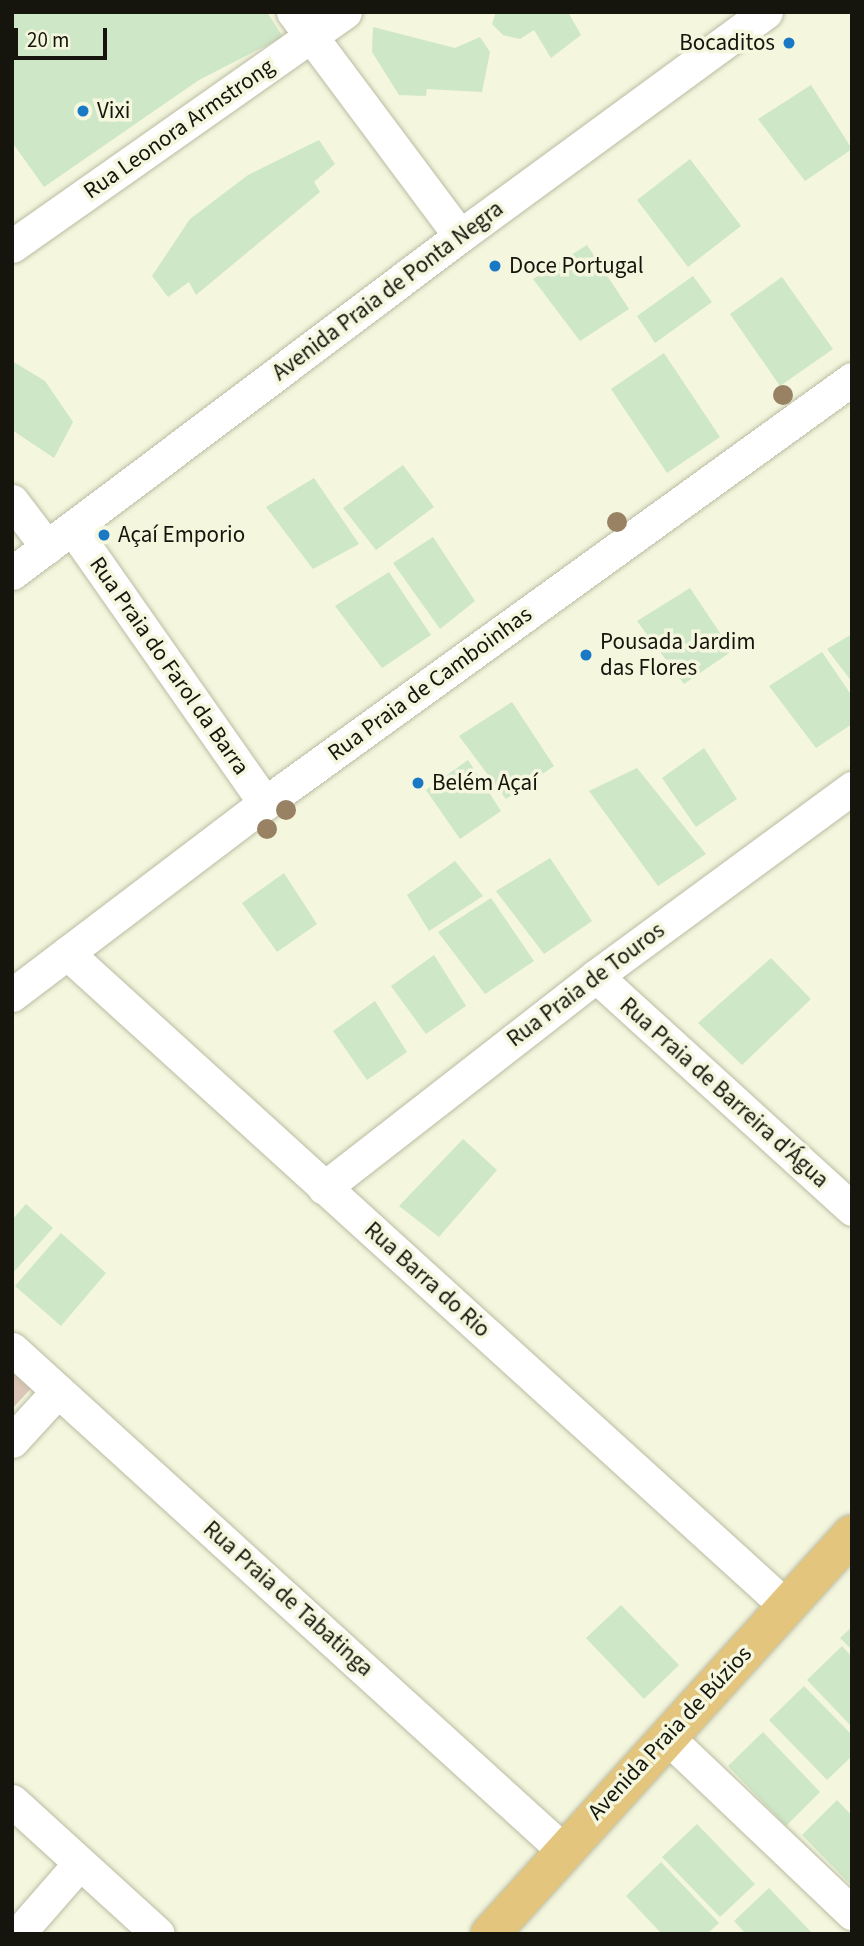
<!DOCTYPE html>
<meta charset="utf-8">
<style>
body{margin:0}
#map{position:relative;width:864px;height:1946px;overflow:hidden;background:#f4f6dd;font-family:"Source Sans 3",sans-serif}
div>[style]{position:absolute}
.green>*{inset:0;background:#dcc6b7}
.building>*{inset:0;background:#cee7c7}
.roads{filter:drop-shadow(0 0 2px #babca3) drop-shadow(0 0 2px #babca3)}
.minor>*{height:33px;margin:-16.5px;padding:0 16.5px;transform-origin:16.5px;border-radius:16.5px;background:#fff}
.major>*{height:38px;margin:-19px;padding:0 19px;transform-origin:19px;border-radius:19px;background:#e3c57d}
.trees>*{width:20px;height:20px;margin:-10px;border-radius:50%;background:#998263}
.dots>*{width:19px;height:19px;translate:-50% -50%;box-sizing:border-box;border:4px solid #f4f6dd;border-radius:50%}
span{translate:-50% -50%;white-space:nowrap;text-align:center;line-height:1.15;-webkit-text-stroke:7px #f4f6dd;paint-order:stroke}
.poi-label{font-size:23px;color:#15150d}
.right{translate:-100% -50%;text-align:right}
.left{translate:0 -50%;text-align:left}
.street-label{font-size:23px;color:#15150d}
.frame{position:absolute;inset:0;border:14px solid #15150d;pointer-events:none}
.scale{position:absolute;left:14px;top:28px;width:93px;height:32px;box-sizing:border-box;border:4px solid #15150d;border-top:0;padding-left:9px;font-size:21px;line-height:24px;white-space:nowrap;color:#15150d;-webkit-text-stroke:5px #f4f6dd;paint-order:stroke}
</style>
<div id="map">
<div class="green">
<i style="clip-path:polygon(12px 1364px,35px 1384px,12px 1409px)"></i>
</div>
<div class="building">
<i style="clip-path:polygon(12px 12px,267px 12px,283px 37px,199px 80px,44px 187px,12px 142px)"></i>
<i style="clip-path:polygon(496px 12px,568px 12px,581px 35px,551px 58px,534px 30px,520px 39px,503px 35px,492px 24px)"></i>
<i style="clip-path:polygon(373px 27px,455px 48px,480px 37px,490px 52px,482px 92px,427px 89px,426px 96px,399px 95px,372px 52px)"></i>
<i style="clip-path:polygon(811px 85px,852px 149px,805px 181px,758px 119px)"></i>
<i style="clip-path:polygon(319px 140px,335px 164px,314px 182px,320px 192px,196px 295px,189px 282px,168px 297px,152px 276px,190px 219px,248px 175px)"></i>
<i style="clip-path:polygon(690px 159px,741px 226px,688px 267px,637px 200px)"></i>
<i style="clip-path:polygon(587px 245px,629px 309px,580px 341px,533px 279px)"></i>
<i style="clip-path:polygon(693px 276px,712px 302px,655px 343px,637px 316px)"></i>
<i style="clip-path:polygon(782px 277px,833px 349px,780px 386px,730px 314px)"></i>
<i style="clip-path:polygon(664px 353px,720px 437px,667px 473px,611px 389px)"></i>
<i style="clip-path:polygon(12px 361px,45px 381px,73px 422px,54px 458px,12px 430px)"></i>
<i style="clip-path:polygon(403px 465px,434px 507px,376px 550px,343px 508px)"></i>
<i style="clip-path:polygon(314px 478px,359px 544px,313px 569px,266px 507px)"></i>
<i style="clip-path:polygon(433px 537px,475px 601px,440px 629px,393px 563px)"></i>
<i style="clip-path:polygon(389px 572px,431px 635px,382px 668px,335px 606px)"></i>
<i style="clip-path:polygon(690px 588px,732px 651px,684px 684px,637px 621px)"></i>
<i style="clip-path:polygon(852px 634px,852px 682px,827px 649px)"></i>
<i style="clip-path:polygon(822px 652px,852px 696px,852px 724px,816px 748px,769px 686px)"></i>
<i style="clip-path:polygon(512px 702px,554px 766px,506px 799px,459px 736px)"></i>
<i style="clip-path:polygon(704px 748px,737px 799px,696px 827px,662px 778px)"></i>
<i style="clip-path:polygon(468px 760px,501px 811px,460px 839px,426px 790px)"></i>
<i style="clip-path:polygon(637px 768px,706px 854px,658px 886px,589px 791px)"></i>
<i style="clip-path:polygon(550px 858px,592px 921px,544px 954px,496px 891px)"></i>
<i style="clip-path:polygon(455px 861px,483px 896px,429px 931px,407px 895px)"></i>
<i style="clip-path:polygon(284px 873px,317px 924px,277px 952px,242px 903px)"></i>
<i style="clip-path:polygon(491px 898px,534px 961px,485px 994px,438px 932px)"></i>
<i style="clip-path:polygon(434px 955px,466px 1006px,426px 1034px,391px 986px)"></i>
<i style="clip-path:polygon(771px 958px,811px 999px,742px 1065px,698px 1023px)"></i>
<i style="clip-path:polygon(375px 1001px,407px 1052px,367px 1080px,333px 1031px)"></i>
<i style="clip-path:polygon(463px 1139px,497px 1170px,439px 1237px,399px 1206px)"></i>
<i style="clip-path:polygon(26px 1204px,53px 1228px,12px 1274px,12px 1220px)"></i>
<i style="clip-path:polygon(61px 1233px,106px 1273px,61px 1326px,15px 1286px)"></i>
<i style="clip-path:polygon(621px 1605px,679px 1665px,644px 1699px,586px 1638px)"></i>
<i style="clip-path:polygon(852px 1627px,852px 1650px,840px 1638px)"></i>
<i style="clip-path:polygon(842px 1646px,852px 1657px,852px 1727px,807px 1680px)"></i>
<i style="clip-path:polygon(804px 1686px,852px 1735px,852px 1756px,827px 1780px,769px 1720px)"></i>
<i style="clip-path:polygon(763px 1732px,820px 1792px,786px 1826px,728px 1766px)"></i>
<i style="clip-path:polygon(837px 1800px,852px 1816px,852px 1886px,802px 1835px)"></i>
<i style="clip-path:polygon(697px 1824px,755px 1884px,720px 1917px,662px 1857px)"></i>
<i style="clip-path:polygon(661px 1862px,719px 1923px,707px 1934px,662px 1934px,626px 1896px)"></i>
<i style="clip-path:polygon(769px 1888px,813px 1934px,746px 1934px,734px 1921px)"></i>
</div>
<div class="roads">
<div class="minor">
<i style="left:293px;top:12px;width:279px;rotate:53.3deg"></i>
<i style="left:12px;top:246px;width:407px;rotate:-35.1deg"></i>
<i style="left:12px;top:501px;width:58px;rotate:52.7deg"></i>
<i style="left:73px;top:529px;width:335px;rotate:55deg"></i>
<i style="left:12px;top:573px;width:561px;rotate:-36.95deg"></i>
<i style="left:460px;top:236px;width:379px;rotate:-36.2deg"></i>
<i style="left:67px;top:953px;width:973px;rotate:42.25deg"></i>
<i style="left:596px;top:976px;width:346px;rotate:42.3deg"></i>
<i style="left:12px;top:995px;width:318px;rotate:-37.2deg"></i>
<i style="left:265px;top:803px;width:724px;rotate:-35.84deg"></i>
<i style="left:324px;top:1188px;width:345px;rotate:-37.9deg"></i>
<i style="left:596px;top:976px;width:318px;rotate:-36.3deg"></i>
<i style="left:12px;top:1349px;width:745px;rotate:42.28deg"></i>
<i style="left:12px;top:1441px;width:68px;rotate:-47.4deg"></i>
<i style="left:666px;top:1736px;width:257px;rotate:43.6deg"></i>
<i style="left:12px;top:1801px;width:197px;rotate:42.3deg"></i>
<i style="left:18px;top:1934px;width:93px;rotate:-48.9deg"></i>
</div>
<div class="major">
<i style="left:490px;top:1934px;width:539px;rotate:-47.85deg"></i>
</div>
</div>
<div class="trees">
<i style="left:783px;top:395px"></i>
<i style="left:617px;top:522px"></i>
<i style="left:286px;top:810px"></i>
<i style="left:267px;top:829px"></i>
</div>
<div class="dots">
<i style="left:789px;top:43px;background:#1979c5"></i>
<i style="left:83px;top:111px;background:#1979c5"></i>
<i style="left:495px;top:266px;background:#1979c5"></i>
<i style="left:104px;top:535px;background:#1979c5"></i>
<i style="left:586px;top:655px;background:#1979c5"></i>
<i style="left:418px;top:783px;background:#1979c5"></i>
</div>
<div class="poi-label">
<span class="right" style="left:775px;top:43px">Bocaditos</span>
<span class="left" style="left:97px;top:111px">Vixi</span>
<span class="left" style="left:509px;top:266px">Doce Portugal</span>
<span class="left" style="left:118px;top:535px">Açaí Emporio</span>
<span class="left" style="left:600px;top:655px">Pousada Jardim<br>das Flores</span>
<span class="left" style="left:432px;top:783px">Belém Açaí</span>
</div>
<div class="street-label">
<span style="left:179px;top:129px;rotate:-35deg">Rua Leonora Armstrong</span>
<span style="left:388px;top:291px;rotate:-37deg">Avenida Praia de Ponta Negra</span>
<span style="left:169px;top:666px;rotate:55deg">Rua Praia do Farol da Barra</span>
<span style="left:430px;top:684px;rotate:-36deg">Rua Praia de Camboinhas</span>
<span style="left:586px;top:985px;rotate:-37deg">Rua Praia de Touros</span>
<span style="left:724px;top:1093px;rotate:42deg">Rua Praia de Barreira d'Água</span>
<span style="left:427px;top:1280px;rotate:42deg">Rua Barra do Rio</span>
<span style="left:288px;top:1599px;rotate:42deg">Rua Praia de Tabatinga</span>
<span style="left:670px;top:1733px;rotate:-47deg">Avenida Praia de Búzios</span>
</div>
<div class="frame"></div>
<div class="scale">20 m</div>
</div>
